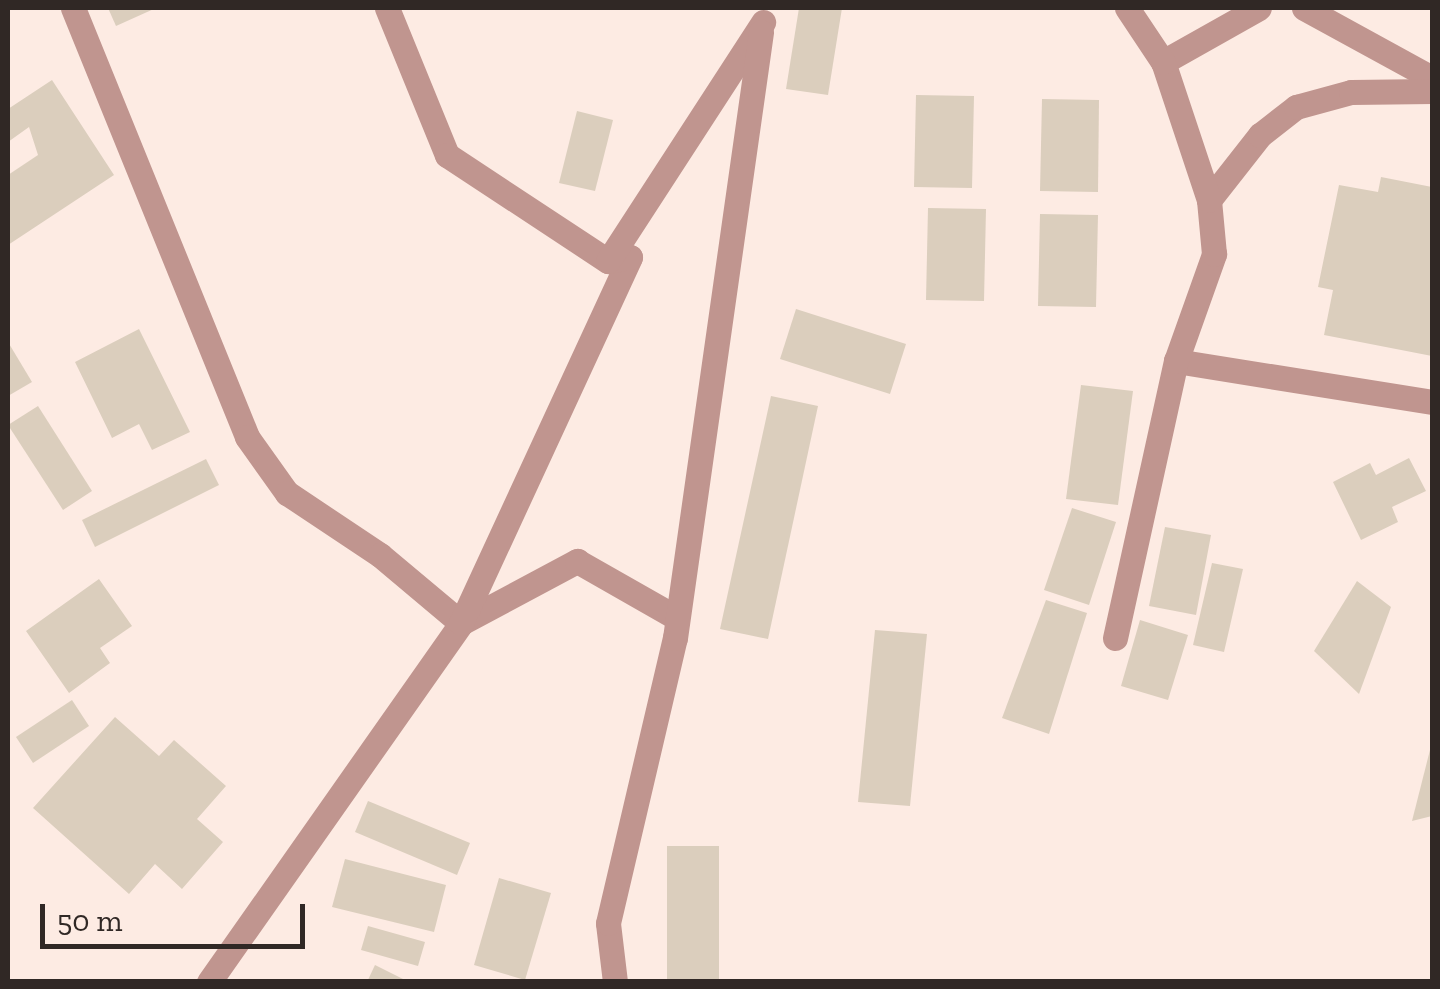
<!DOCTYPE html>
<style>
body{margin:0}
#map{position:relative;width:1440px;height:989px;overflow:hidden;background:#fdebe3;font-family:"Zilla Slab",serif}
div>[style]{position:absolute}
.building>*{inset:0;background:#dbcebd}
.minor>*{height:25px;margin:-12.5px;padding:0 12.5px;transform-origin:12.5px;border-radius:12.5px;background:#c0958f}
span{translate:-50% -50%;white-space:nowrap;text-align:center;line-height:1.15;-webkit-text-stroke:10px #fdebe3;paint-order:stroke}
.frame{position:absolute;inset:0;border:10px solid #302825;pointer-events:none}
.scale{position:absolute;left:40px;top:904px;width:265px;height:45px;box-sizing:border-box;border:5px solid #302825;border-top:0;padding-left:12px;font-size:30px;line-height:35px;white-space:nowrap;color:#302825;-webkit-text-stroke:8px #fdebe3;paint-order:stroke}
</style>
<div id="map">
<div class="building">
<i style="clip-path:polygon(108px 8px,156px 8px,116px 26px)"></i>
<i style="clip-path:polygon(799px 8px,842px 8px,828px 95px,786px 89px)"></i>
<i style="clip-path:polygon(52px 80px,114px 175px,8px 245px,8px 175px,38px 155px,29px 127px,8px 142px,8px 109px)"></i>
<i style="clip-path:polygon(916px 95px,974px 96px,972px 188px,914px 187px)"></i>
<i style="clip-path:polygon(1042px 99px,1099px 100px,1098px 192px,1040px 191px)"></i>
<i style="clip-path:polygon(577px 111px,613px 120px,595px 191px,559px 183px)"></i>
<i style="clip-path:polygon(1381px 177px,1432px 187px,1432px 356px,1324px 335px,1333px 290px,1318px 287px,1339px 185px,1378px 192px)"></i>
<i style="clip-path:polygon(928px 208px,986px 209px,984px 301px,926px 300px)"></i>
<i style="clip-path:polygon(1040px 214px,1098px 215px,1096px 307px,1038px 306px)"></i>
<i style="clip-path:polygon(796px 309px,906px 344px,890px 394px,780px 359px)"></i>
<i style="clip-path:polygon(139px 329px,190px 432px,152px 450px,139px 424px,112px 438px,75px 362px)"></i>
<i style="clip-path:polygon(8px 342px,32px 382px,8px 396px)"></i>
<i style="clip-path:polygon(1081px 385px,1133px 391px,1118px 505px,1066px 499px)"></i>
<i style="clip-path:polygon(771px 396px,818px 406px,768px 639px,720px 629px)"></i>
<i style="clip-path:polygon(38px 406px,92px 491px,63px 510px,8px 425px)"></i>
<i style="clip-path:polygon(1409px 458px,1426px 491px,1392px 507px,1398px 522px,1361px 540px,1333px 482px,1370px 463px,1376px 475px)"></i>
<i style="clip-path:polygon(206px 459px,219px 485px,95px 547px,82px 520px)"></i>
<i style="clip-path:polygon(1072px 508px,1116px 522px,1089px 605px,1044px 590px)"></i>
<i style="clip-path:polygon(1165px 527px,1211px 535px,1196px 615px,1149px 606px)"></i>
<i style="clip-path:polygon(1212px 563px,1243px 569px,1224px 652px,1193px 645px)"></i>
<i style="clip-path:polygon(99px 579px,132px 626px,100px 648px,110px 663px,69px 693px,26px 631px)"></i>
<i style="clip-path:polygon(1357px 581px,1391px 607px,1359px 694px,1314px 651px)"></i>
<i style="clip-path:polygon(1046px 600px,1087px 613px,1049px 734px,1002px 718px)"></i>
<i style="clip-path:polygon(1140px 620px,1188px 635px,1168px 700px,1121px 686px)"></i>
<i style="clip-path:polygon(875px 630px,927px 634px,910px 806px,858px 802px)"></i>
<i style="clip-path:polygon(72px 700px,89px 726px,33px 763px,16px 737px)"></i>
<i style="clip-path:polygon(115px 717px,159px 756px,174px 740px,226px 786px,197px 819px,223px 842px,182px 889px,155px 864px,129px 894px,33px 808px)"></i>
<i style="clip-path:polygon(1431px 746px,1432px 816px,1412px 821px)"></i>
<i style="clip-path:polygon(368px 801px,470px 843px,457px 875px,355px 832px)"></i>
<i style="clip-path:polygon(667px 846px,719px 846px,719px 982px,667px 982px)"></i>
<i style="clip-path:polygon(345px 859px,446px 885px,434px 932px,332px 907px)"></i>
<i style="clip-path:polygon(499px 878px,551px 893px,525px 980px,474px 965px)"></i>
<i style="clip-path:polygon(368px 926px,425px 942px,418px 966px,361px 950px)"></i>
<i style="clip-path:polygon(375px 965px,409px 982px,367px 982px)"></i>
</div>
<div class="minor">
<i style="left:73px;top:8px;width:463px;rotate:67.9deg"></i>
<i style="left:247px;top:437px;width:69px;rotate:54.5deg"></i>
<i style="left:287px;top:493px;width:112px;rotate:33.7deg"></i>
<i style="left:380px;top:555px;width:106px;rotate:40deg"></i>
<i style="left:461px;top:623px;width:132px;rotate:-28.1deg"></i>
<i style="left:577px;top:561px;width:115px;rotate:29.7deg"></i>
<i style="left:387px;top:8px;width:159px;rotate:67.8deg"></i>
<i style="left:447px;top:155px;width:193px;rotate:33.4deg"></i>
<i style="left:1304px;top:8px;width:146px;rotate:28.7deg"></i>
<i style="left:1163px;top:62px;width:110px;rotate:-29.4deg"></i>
<i style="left:1209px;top:200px;width:83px;rotate:-51.9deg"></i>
<i style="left:1260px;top:135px;width:46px;rotate:-37.9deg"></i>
<i style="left:1296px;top:107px;width:57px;rotate:-15.3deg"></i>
<i style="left:1351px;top:92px;width:81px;rotate:-0.7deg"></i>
<i style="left:1176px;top:361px;width:259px;rotate:9.1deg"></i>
<i style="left:1115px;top:638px;width:284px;rotate:-77.6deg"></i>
<i style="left:1176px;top:361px;width:114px;rotate:-70.4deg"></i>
<i style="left:1214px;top:254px;width:54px;rotate:-95.3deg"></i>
<i style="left:1209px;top:200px;width:145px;rotate:-108.4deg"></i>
<i style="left:1163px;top:62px;width:65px;rotate:-123.7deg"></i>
<i style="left:209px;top:982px;width:439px;rotate:-54.9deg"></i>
<i style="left:461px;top:623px;width:403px;rotate:-65.2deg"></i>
<i style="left:630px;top:257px;width:22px;rotate:170deg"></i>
<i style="left:608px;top:261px;width:285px;rotate:-57deg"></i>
<i style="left:615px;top:982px;width:59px;rotate:-96.8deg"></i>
<i style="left:608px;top:923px;width:293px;rotate:-76.8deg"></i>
<i style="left:675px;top:638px;width:612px;rotate:-81.92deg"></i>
</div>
<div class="frame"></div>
<div class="scale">50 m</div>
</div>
